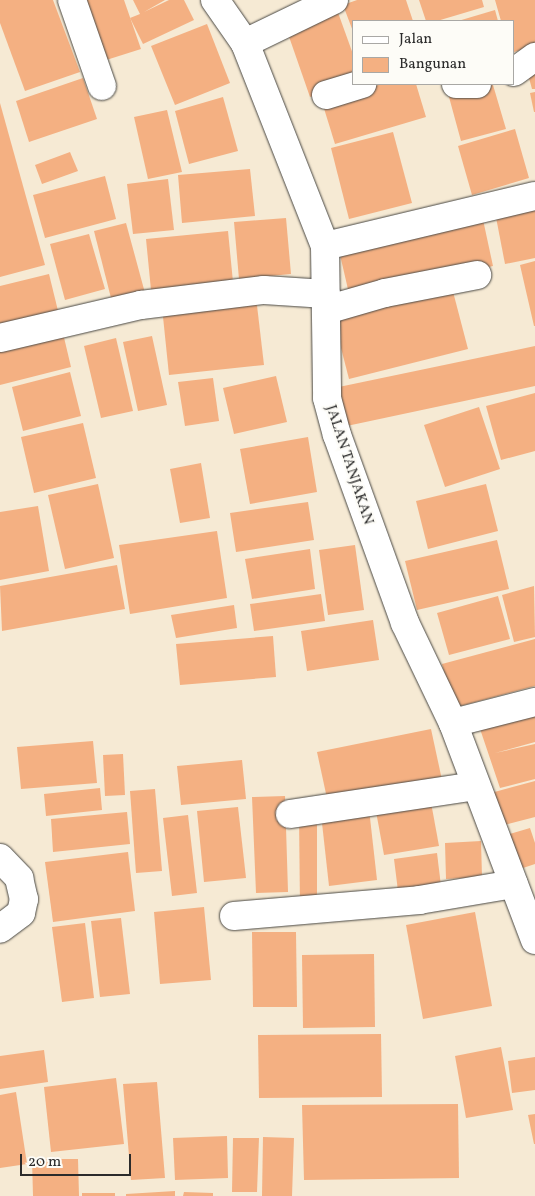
<!DOCTYPE html>
<style>
body{margin:0}
#map{position:relative;width:535px;height:1196px;overflow:hidden;background:#f6ead4;font-family:Vollkorn,serif}
div>[style]{position:absolute}
.building>*{inset:0;background:#f4b082}
.roads{filter:drop-shadow(0 0 1px #494844) drop-shadow(0 0 1px #494844)}
.minor>*{height:28px;margin:-14px;padding:0 14px;transform-origin:14px;border-radius:14px;background:#fff}
span{translate:-50% -50%;white-space:nowrap;text-align:center;line-height:1.15;-webkit-text-stroke:4px #fdfcf7;paint-order:stroke}
.street-label{font-size:15px;color:#2b2b2b}
.legend{position:absolute;left:352px;top:20px;width:162px;height:65px;box-sizing:border-box;background:#fdfcf7;border:1px solid #a9a8a5;margin:0;padding:6px 9px;list-style:none;font-size:15px;color:#2b2b2b}
.legend li{display:flex;align-items:center;gap:10px;height:25px}
.legend b{width:25px;border:1px solid #a9a8a5}
.scale{position:absolute;left:20px;top:1154px;width:111px;height:22px;box-sizing:border-box;border:2px solid #2b2b2b;border-top:0;padding-left:6px;font-size:15px;line-height:18px;white-space:nowrap;color:#2b2b2b;-webkit-text-stroke:4px #fdfcf7;paint-order:stroke}
</style>
<div id="map">
<div class="building">
<i style="clip-path:polygon(0 0,53px 0,80px 72px,25px 91px,0 23px)"></i>
<i style="clip-path:polygon(80px 0,124px 0,141px 49px,100px 62px)"></i>
<i style="clip-path:polygon(133px 0,165px 0,144px 12px,169px 0,184px 0,194px 20px,143px 44px,130px 18px,140px 14px)"></i>
<i style="clip-path:polygon(357px 0,406px 0,413px 21px,354px 21px,354px 34px,343px 5px)"></i>
<i style="clip-path:polygon(419px 0,482px 0,484px 7px,437px 21px,426px 21px)"></i>
<i style="clip-path:polygon(495px 0,535px 0,535px 46px,514px 52px,514px 21px,501px 21px)"></i>
<i style="clip-path:polygon(336px 7px,354px 57px,354px 82px,310px 97px,286px 28px)"></i>
<i style="clip-path:polygon(495px 10px,498px 21px,458px 21px)"></i>
<i style="clip-path:polygon(207px 24px,230px 83px,175px 105px,151px 46px)"></i>
<i style="clip-path:polygon(535px 65px,535px 89px,532px 89px,526px 67px)"></i>
<i style="clip-path:polygon(83px 78px,97px 119px,29px 142px,16px 101px)"></i>
<i style="clip-path:polygon(382px 84px,416px 84px,426px 117px,335px 144px,322px 102px)"></i>
<i style="clip-path:polygon(493px 85px,506px 129px,461px 141px,449px 97px)"></i>
<i style="clip-path:polygon(535px 92px,535px 112px,534px 112px,530px 93px)"></i>
<i style="clip-path:polygon(223px 97px,238px 151px,189px 164px,175px 111px)"></i>
<i style="clip-path:polygon(0 103px,45px 265px,0 277px)"></i>
<i style="clip-path:polygon(167px 110px,182px 172px,148px 179px,134px 117px)"></i>
<i style="clip-path:polygon(515px 129px,529px 178px,472px 195px,458px 146px)"></i>
<i style="clip-path:polygon(393px 132px,412px 203px,349px 219px,331px 148px)"></i>
<i style="clip-path:polygon(70px 152px,78px 171px,42px 184px,35px 165px)"></i>
<i style="clip-path:polygon(250px 169px,255px 216px,182px 223px,178px 175px)"></i>
<i style="clip-path:polygon(105px 176px,116px 219px,45px 238px,33px 195px)"></i>
<i style="clip-path:polygon(168px 179px,174px 230px,133px 234px,127px 184px)"></i>
<i style="clip-path:polygon(535px 199px,535px 258px,505px 264px,494px 207px)"></i>
<i style="clip-path:polygon(482px 215px,493px 266px,350px 298px,338px 246px)"></i>
<i style="clip-path:polygon(286px 218px,291px 274px,239px 279px,234px 222px)"></i>
<i style="clip-path:polygon(126px 223px,145px 293px,112px 302px,94px 231px)"></i>
<i style="clip-path:polygon(228px 231px,233px 282px,151px 290px,146px 239px)"></i>
<i style="clip-path:polygon(89px 234px,105px 289px,65px 300px,50px 244px)"></i>
<i style="clip-path:polygon(535px 261px,535px 326px,534px 326px,520px 265px)"></i>
<i style="clip-path:polygon(49px 274px,60px 319px,0 331px,0 286px)"></i>
<i style="clip-path:polygon(451px 284px,468px 349px,349px 379px,332px 313px)"></i>
<i style="clip-path:polygon(256px 297px,264px 365px,169px 375px,162px 307px)"></i>
<i style="clip-path:polygon(62px 329px,71px 367px,0 385px,0 344px)"></i>
<i style="clip-path:polygon(152px 336px,167px 405px,138px 411px,123px 342px)"></i>
<i style="clip-path:polygon(116px 338px,133px 411px,101px 418px,84px 346px)"></i>
<i style="clip-path:polygon(535px 346px,535px 386px,342px 427px,334px 388px)"></i>
<i style="clip-path:polygon(70px 372px,81px 416px,23px 431px,12px 387px)"></i>
<i style="clip-path:polygon(276px 376px,287px 422px,234px 434px,223px 388px)"></i>
<i style="clip-path:polygon(213px 378px,219px 421px,185px 426px,178px 382px)"></i>
<i style="clip-path:polygon(535px 393px,535px 451px,501px 460px,486px 406px)"></i>
<i style="clip-path:polygon(479px 407px,500px 469px,445px 487px,424px 425px)"></i>
<i style="clip-path:polygon(83px 423px,96px 478px,34px 493px,21px 437px)"></i>
<i style="clip-path:polygon(308px 437px,317px 492px,250px 504px,240px 449px)"></i>
<i style="clip-path:polygon(201px 463px,210px 518px,180px 523px,170px 469px)"></i>
<i style="clip-path:polygon(98px 484px,114px 558px,65px 569px,48px 495px)"></i>
<i style="clip-path:polygon(486px 484px,498px 531px,428px 549px,416px 501px)"></i>
<i style="clip-path:polygon(308px 502px,314px 540px,236px 552px,230px 513px)"></i>
<i style="clip-path:polygon(38px 506px,49px 571px,0 580px,0 512px)"></i>
<i style="clip-path:polygon(217px 531px,227px 598px,130px 614px,119px 545px)"></i>
<i style="clip-path:polygon(497px 540px,509px 589px,417px 610px,405px 561px)"></i>
<i style="clip-path:polygon(355px 545px,364px 610px,328px 615px,319px 550px)"></i>
<i style="clip-path:polygon(310px 549px,315px 589px,252px 599px,245px 559px)"></i>
<i style="clip-path:polygon(117px 565px,125px 609px,2px 631px,0 586px)"></i>
<i style="clip-path:polygon(534px 586px,535px 637px,514px 642px,502px 595px)"></i>
<i style="clip-path:polygon(321px 594px,325px 621px,254px 631px,250px 604px)"></i>
<i style="clip-path:polygon(498px 596px,510px 639px,449px 655px,437px 613px)"></i>
<i style="clip-path:polygon(234px 605px,237px 628px,176px 638px,171px 615px)"></i>
<i style="clip-path:polygon(373px 620px,379px 660px,307px 671px,301px 631px)"></i>
<i style="clip-path:polygon(273px 636px,276px 677px,180px 685px,176px 644px)"></i>
<i style="clip-path:polygon(535px 639px,535px 686px,453px 708px,442px 664px)"></i>
<i style="clip-path:polygon(535px 704px,535px 742px,495px 753px,535px 744px,535px 779px,500px 788px,477px 720px)"></i>
<i style="clip-path:polygon(431px 729px,442px 780px,328px 803px,317px 752px)"></i>
<i style="clip-path:polygon(93px 741px,97px 783px,21px 789px,17px 747px)"></i>
<i style="clip-path:polygon(123px 754px,125px 795px,105px 796px,103px 755px)"></i>
<i style="clip-path:polygon(242px 760px,246px 799px,181px 805px,177px 766px)"></i>
<i style="clip-path:polygon(535px 781px,535px 817px,496px 827px,487px 794px)"></i>
<i style="clip-path:polygon(100px 788px,102px 810px,46px 816px,44px 794px)"></i>
<i style="clip-path:polygon(155px 789px,162px 871px,136px 873px,130px 791px)"></i>
<i style="clip-path:polygon(285px 796px,288px 892px,256px 893px,252px 797px)"></i>
<i style="clip-path:polygon(430px 797px,439px 846px,384px 855px,375px 806px)"></i>
<i style="clip-path:polygon(238px 807px,246px 878px,204px 882px,197px 811px)"></i>
<i style="clip-path:polygon(369px 809px,377px 880px,329px 886px,321px 814px)"></i>
<i style="clip-path:polygon(127px 812px,130px 844px,53px 852px,51px 819px)"></i>
<i style="clip-path:polygon(188px 815px,197px 893px,172px 896px,163px 818px)"></i>
<i style="clip-path:polygon(299px 815px,317px 815px,317px 907px,300px 907px)"></i>
<i style="clip-path:polygon(530px 828px,535px 843px,535px 864px,514px 871px,503px 836px)"></i>
<i style="clip-path:polygon(481px 841px,482px 877px,446px 879px,445px 843px)"></i>
<i style="clip-path:polygon(128px 852px,135px 911px,53px 922px,45px 862px)"></i>
<i style="clip-path:polygon(437px 853px,441px 886px,398px 891px,394px 859px)"></i>
<i style="clip-path:polygon(204px 907px,211px 980px,160px 984px,154px 912px)"></i>
<i style="clip-path:polygon(475px 912px,492px 1006px,423px 1019px,406px 925px)"></i>
<i style="clip-path:polygon(121px 918px,130px 994px,100px 997px,91px 921px)"></i>
<i style="clip-path:polygon(85px 923px,94px 998px,62px 1002px,52px 927px)"></i>
<i style="clip-path:polygon(252px 932px,296px 932px,297px 1007px,253px 1007px)"></i>
<i style="clip-path:polygon(374px 954px,375px 1027px,303px 1028px,302px 955px)"></i>
<i style="clip-path:polygon(381px 1034px,382px 1097px,259px 1098px,258px 1035px)"></i>
<i style="clip-path:polygon(501px 1047px,513px 1110px,466px 1118px,455px 1056px)"></i>
<i style="clip-path:polygon(44px 1050px,48px 1082px,0 1089px,0 1056px)"></i>
<i style="clip-path:polygon(535px 1057px,535px 1090px,512px 1093px,508px 1061px)"></i>
<i style="clip-path:polygon(116px 1078px,124px 1144px,51px 1152px,44px 1087px)"></i>
<i style="clip-path:polygon(157px 1082px,165px 1178px,131px 1180px,123px 1084px)"></i>
<i style="clip-path:polygon(16px 1092px,27px 1164px,0 1168px,0 1095px)"></i>
<i style="clip-path:polygon(458px 1104px,459px 1178px,304px 1180px,302px 1105px)"></i>
<i style="clip-path:polygon(535px 1114px,535px 1144px,534px 1144px,528px 1115px)"></i>
<i style="clip-path:polygon(227px 1136px,228px 1178px,175px 1180px,173px 1138px)"></i>
<i style="clip-path:polygon(263px 1137px,294px 1138px,292px 1196px,262px 1196px)"></i>
<i style="clip-path:polygon(233px 1138px,259px 1138px,257px 1192px,232px 1192px)"></i>
<i style="clip-path:polygon(32px 1159px,78px 1159px,79px 1196px,33px 1196px)"></i>
<i style="clip-path:polygon(175px 1191px,175px 1196px,126px 1196px,126px 1194px)"></i>
<i style="clip-path:polygon(184px 1192px,213px 1193px,213px 1196px,183px 1196px)"></i>
<i style="clip-path:polygon(82px 1193px,115px 1193px,115px 1196px,82px 1196px)"></i>
</div>
<div class="roads">
<div class="minor">
<i style="left:72px;top:0;width:91px;rotate:70.8deg"></i>
<i style="left:215px;top:0;width:52px;rotate:55.1deg"></i>
<i style="left:334px;top:0;width:99px;rotate:154.2deg"></i>
<i style="left:245px;top:43px;width:218px;rotate:68.5deg"></i>
<i style="left:325px;top:246px;width:152px;rotate:89.2deg"></i>
<i style="left:327px;top:398px;width:38px;rotate:75deg"></i>
<i style="left:337px;top:435px;width:200px;rotate:70.1deg"></i>
<i style="left:405px;top:623px;width:111px;rotate:64.4deg"></i>
<i style="left:453px;top:723px;width:232px;rotate:69.3deg"></i>
<i style="left:514px;top:72px;width:26px;rotate:-36deg"></i>
<i style="left:456px;top:84px;width:21px"></i>
<i style="left:326px;top:95px;width:38px;rotate:-17deg"></i>
<i style="left:325px;top:246px;width:216px;rotate:-13.4deg"></i>
<i style="left:326px;top:310px;width:61px;rotate:-16.1deg"></i>
<i style="left:385px;top:293px;width:94px;rotate:-11.1deg"></i>
<i style="left:0;top:338px;width:145px;rotate:-13.2deg"></i>
<i style="left:141px;top:305px;width:124px;rotate:-7deg"></i>
<i style="left:264px;top:290px;width:62px;rotate:3.7deg"></i>
<i style="left:453px;top:723px;width:85px;rotate:-14.4deg"></i>
<i style="left:290px;top:814px;width:188px;rotate:-8.6deg"></i>
<i style="left:0;top:858px;width:28px;rotate:46deg"></i>
<i style="left:19px;top:878px;width:22px;rotate:77deg"></i>
<i style="left:24px;top:899px;width:14px;rotate:102deg"></i>
<i style="left:21px;top:913px;width:26px;rotate:143deg"></i>
<i style="left:234px;top:916px;width:186px;rotate:-4.9deg"></i>
<i style="left:419px;top:900px;width:96px;rotate:-9.6deg"></i>
</div>
</div>
<div class="street-label">
<span style="left:349px;top:465px;rotate:72deg">JALAN TANJAKAN</span>
</div>
<ul class="legend">
<li><b style="height:6px;background:#fff"></b>Jalan</li>
<li><b style="height:14px;background:#f4b082"></b>Bangunan</li>
</ul>
<div class="scale">20 m</div>
</div>
